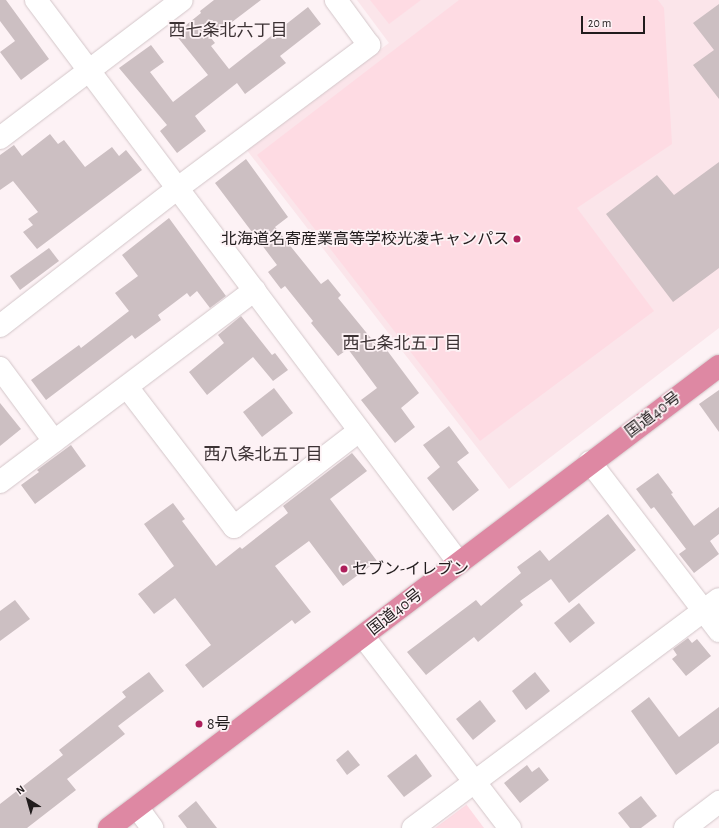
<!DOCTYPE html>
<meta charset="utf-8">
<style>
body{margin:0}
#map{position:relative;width:719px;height:828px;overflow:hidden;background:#fdf2f5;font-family:"Alegreya Sans","Noto Sans JP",sans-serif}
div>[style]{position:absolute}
.built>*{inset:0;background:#fbe5ea}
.green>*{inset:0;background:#fedbe3}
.building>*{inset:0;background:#ccbfc2}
.roads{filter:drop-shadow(0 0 1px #d3c6c9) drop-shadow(0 0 1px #d3c6c9)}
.minor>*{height:22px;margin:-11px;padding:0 11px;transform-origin:11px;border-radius:11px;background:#fff}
.trunk>*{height:22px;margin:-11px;padding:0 11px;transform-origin:11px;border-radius:11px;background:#de88a3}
.dots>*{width:11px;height:11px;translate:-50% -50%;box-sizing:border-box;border:2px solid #fdf2f5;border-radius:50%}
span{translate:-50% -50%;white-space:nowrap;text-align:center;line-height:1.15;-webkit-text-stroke:3.5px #fdf2f5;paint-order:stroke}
.poi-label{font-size:16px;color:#211c1d}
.right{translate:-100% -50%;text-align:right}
.left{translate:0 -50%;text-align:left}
.street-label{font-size:16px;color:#211c1d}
.neighbourhood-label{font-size:17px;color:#3c3234}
.north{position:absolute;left:8px;top:780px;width:40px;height:40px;-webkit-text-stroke:3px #fdf2f5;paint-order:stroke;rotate:323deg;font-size:11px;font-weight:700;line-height:16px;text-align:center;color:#211c1d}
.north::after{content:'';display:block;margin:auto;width:14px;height:18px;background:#211c1d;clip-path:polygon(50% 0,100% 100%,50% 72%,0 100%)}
.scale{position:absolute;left:581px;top:16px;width:64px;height:18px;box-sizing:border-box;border:2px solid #211c1d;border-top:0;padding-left:5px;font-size:12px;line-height:14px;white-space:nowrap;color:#211c1d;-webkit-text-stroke:3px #fdf2f5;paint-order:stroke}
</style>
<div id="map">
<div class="built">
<i style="clip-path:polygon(357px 0,719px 0,719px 328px,509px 489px,246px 149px,389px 43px)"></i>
</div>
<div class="green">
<i style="clip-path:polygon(370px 0,421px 0,389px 24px)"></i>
<i style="clip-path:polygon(459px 0,658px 0,664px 8px,672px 144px,577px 208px,654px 311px,480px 441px,257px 155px)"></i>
<i style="clip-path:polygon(466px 804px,484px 828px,435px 828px,466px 805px)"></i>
</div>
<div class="building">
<i style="clip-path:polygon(0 0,6px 0,49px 59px,21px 80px,0 52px,15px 41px,0 21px)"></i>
<i style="clip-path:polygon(214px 0,261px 0,211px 38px,215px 43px,211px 46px,229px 69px,308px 7px,321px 24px,280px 56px,286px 63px,245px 94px,237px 83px,195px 116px,206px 131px,177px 153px,160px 131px,167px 125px,119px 68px,151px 45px,164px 62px,150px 72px,173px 102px,208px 75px,175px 34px,201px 13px,200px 11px)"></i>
<i style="clip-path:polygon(719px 4px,719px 99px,693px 65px,714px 50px,693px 23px)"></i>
<i style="clip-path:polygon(50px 134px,58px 144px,64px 140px,85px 167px,112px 147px,119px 156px,126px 150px,142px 170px,37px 249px,23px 232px,33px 225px,28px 219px,38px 212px,13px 181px,0 190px,0 155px,14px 145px,22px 156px)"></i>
<i style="clip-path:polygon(246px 159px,288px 217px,275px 227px,321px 284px,328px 279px,341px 295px,338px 298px,379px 348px,383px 345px,419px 393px,401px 408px,415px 427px,395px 443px,361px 400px,377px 388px,348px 349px,338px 356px,311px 323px,313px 321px,285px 286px,281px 289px,268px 272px,277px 265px,215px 183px)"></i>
<i style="clip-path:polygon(719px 162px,719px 268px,673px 302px,606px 214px,657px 175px,674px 195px)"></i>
<i style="clip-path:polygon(169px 218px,226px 296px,210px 308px,197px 291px,190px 297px,187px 293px,158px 315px,161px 320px,135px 339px,132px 335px,46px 400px,31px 380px,79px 345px,81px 348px,129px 311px,115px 293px,138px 276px,122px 255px)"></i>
<i style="clip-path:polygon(49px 248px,59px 261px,20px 290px,10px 276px)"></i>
<i style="clip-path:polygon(241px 316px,272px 355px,275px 353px,288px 370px,273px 381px,253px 357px,207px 395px,189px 372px,224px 343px,218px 335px)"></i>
<i style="clip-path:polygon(274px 388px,293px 413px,262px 437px,243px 412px)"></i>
<i style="clip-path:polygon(719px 390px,719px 432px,699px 404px)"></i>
<i style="clip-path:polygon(0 403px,21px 429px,0 446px)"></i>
<i style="clip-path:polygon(449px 426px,469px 453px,457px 462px,479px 490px,453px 511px,427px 478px,440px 467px,423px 445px)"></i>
<i style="clip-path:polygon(71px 445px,86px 466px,35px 504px,21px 485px,39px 472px,37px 470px)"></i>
<i style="clip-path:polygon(352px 453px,367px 471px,330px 499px,377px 561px,343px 586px,309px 541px,275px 566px,311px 612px,295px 624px,292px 620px,203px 688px,185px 665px,211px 645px,175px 598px,154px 614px,138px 594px,174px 566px,144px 524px,173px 503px,185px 519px,182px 521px,216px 566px,240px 547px,242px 549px,288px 513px,283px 506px)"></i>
<i style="clip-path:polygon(658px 473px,673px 493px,671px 494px,694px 526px,719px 507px,719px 534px,710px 541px,719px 554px,694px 573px,679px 554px,686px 549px,654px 507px,651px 509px,636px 489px)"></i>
<i style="clip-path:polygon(608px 514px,636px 550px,569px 603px,551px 579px,520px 601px,523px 605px,478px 642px,474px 637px,426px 675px,407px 652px,476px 600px,481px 606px,521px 573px,517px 567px,540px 550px,549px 561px)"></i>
<i style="clip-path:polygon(15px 600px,30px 619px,0 641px,0 611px)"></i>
<i style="clip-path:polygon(579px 603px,595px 623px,570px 643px,554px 623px)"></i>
<i style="clip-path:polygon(688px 638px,692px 643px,697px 639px,711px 656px,686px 676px,672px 659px,677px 655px,673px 649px)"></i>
<i style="clip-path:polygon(149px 672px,164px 691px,118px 726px,125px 734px,67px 779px,76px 790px,27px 828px,0 828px,0 804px,63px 755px,59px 750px,126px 697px,122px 692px)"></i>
<i style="clip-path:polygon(535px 672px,550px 691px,526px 710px,512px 691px)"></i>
<i style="clip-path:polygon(649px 697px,679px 737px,719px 707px,719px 743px,676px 775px,631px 711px)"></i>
<i style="clip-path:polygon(480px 700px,496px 721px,473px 740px,456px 719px)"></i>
<i style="clip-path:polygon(348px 750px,360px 765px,347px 775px,336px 760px)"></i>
<i style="clip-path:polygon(416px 754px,432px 776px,404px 797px,387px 776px)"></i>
<i style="clip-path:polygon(527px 765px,532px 772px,539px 767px,549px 780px,520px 803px,504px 783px)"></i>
<i style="clip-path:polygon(641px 796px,657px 816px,641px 828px,630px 828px,618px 813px)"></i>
<i style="clip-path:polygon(196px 801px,217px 828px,187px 828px,178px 816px)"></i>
</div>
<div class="roads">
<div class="minor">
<i style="left:36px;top:0;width:704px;rotate:53.08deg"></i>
<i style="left:0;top:138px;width:228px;rotate:-37.2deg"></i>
<i style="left:0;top:326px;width:225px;rotate:-37.8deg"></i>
<i style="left:178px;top:188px;width:239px;rotate:-36.8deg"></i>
<i style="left:369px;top:45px;width:56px;rotate:-126.3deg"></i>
<i style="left:0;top:368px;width:91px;rotate:53.5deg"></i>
<i style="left:127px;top:387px;width:176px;rotate:52.6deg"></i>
<i style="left:234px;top:527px;width:158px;rotate:-37.5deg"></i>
<i style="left:590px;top:462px;width:213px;rotate:52.6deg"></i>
<i style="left:0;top:482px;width:319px;rotate:-37deg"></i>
<i style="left:363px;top:636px;width:242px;rotate:52.6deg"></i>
<i style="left:137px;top:807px;width:26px;rotate:54deg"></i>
<i style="left:413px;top:828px;width:382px;rotate:-36.8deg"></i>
<i style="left:685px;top:828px;width:43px;rotate:-37.4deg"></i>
</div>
<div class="trunk">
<i style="left:109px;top:828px;width:765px;rotate:-37.14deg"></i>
</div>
</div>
<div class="dots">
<i style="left:517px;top:239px;background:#ad1f5b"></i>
<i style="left:344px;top:569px;background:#ad1f5b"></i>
<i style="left:199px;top:724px;background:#ad1f5b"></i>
</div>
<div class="poi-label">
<span class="right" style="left:509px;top:239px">北海道名寄産業高等学校光凌キャンパス</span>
<span class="left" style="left:352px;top:569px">セブン-イレブン</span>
<span class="left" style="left:207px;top:724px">8号</span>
</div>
<div class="street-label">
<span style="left:653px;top:415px;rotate:-37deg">国道40号</span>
<span style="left:395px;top:612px;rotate:-38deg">国道40号</span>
</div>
<div class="neighbourhood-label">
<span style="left:228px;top:31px">西七条北六丁目</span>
<span style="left:402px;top:344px">西七条北五丁目</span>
<span style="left:263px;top:455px">西八条北五丁目</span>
</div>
<div class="north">N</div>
<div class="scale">20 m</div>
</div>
